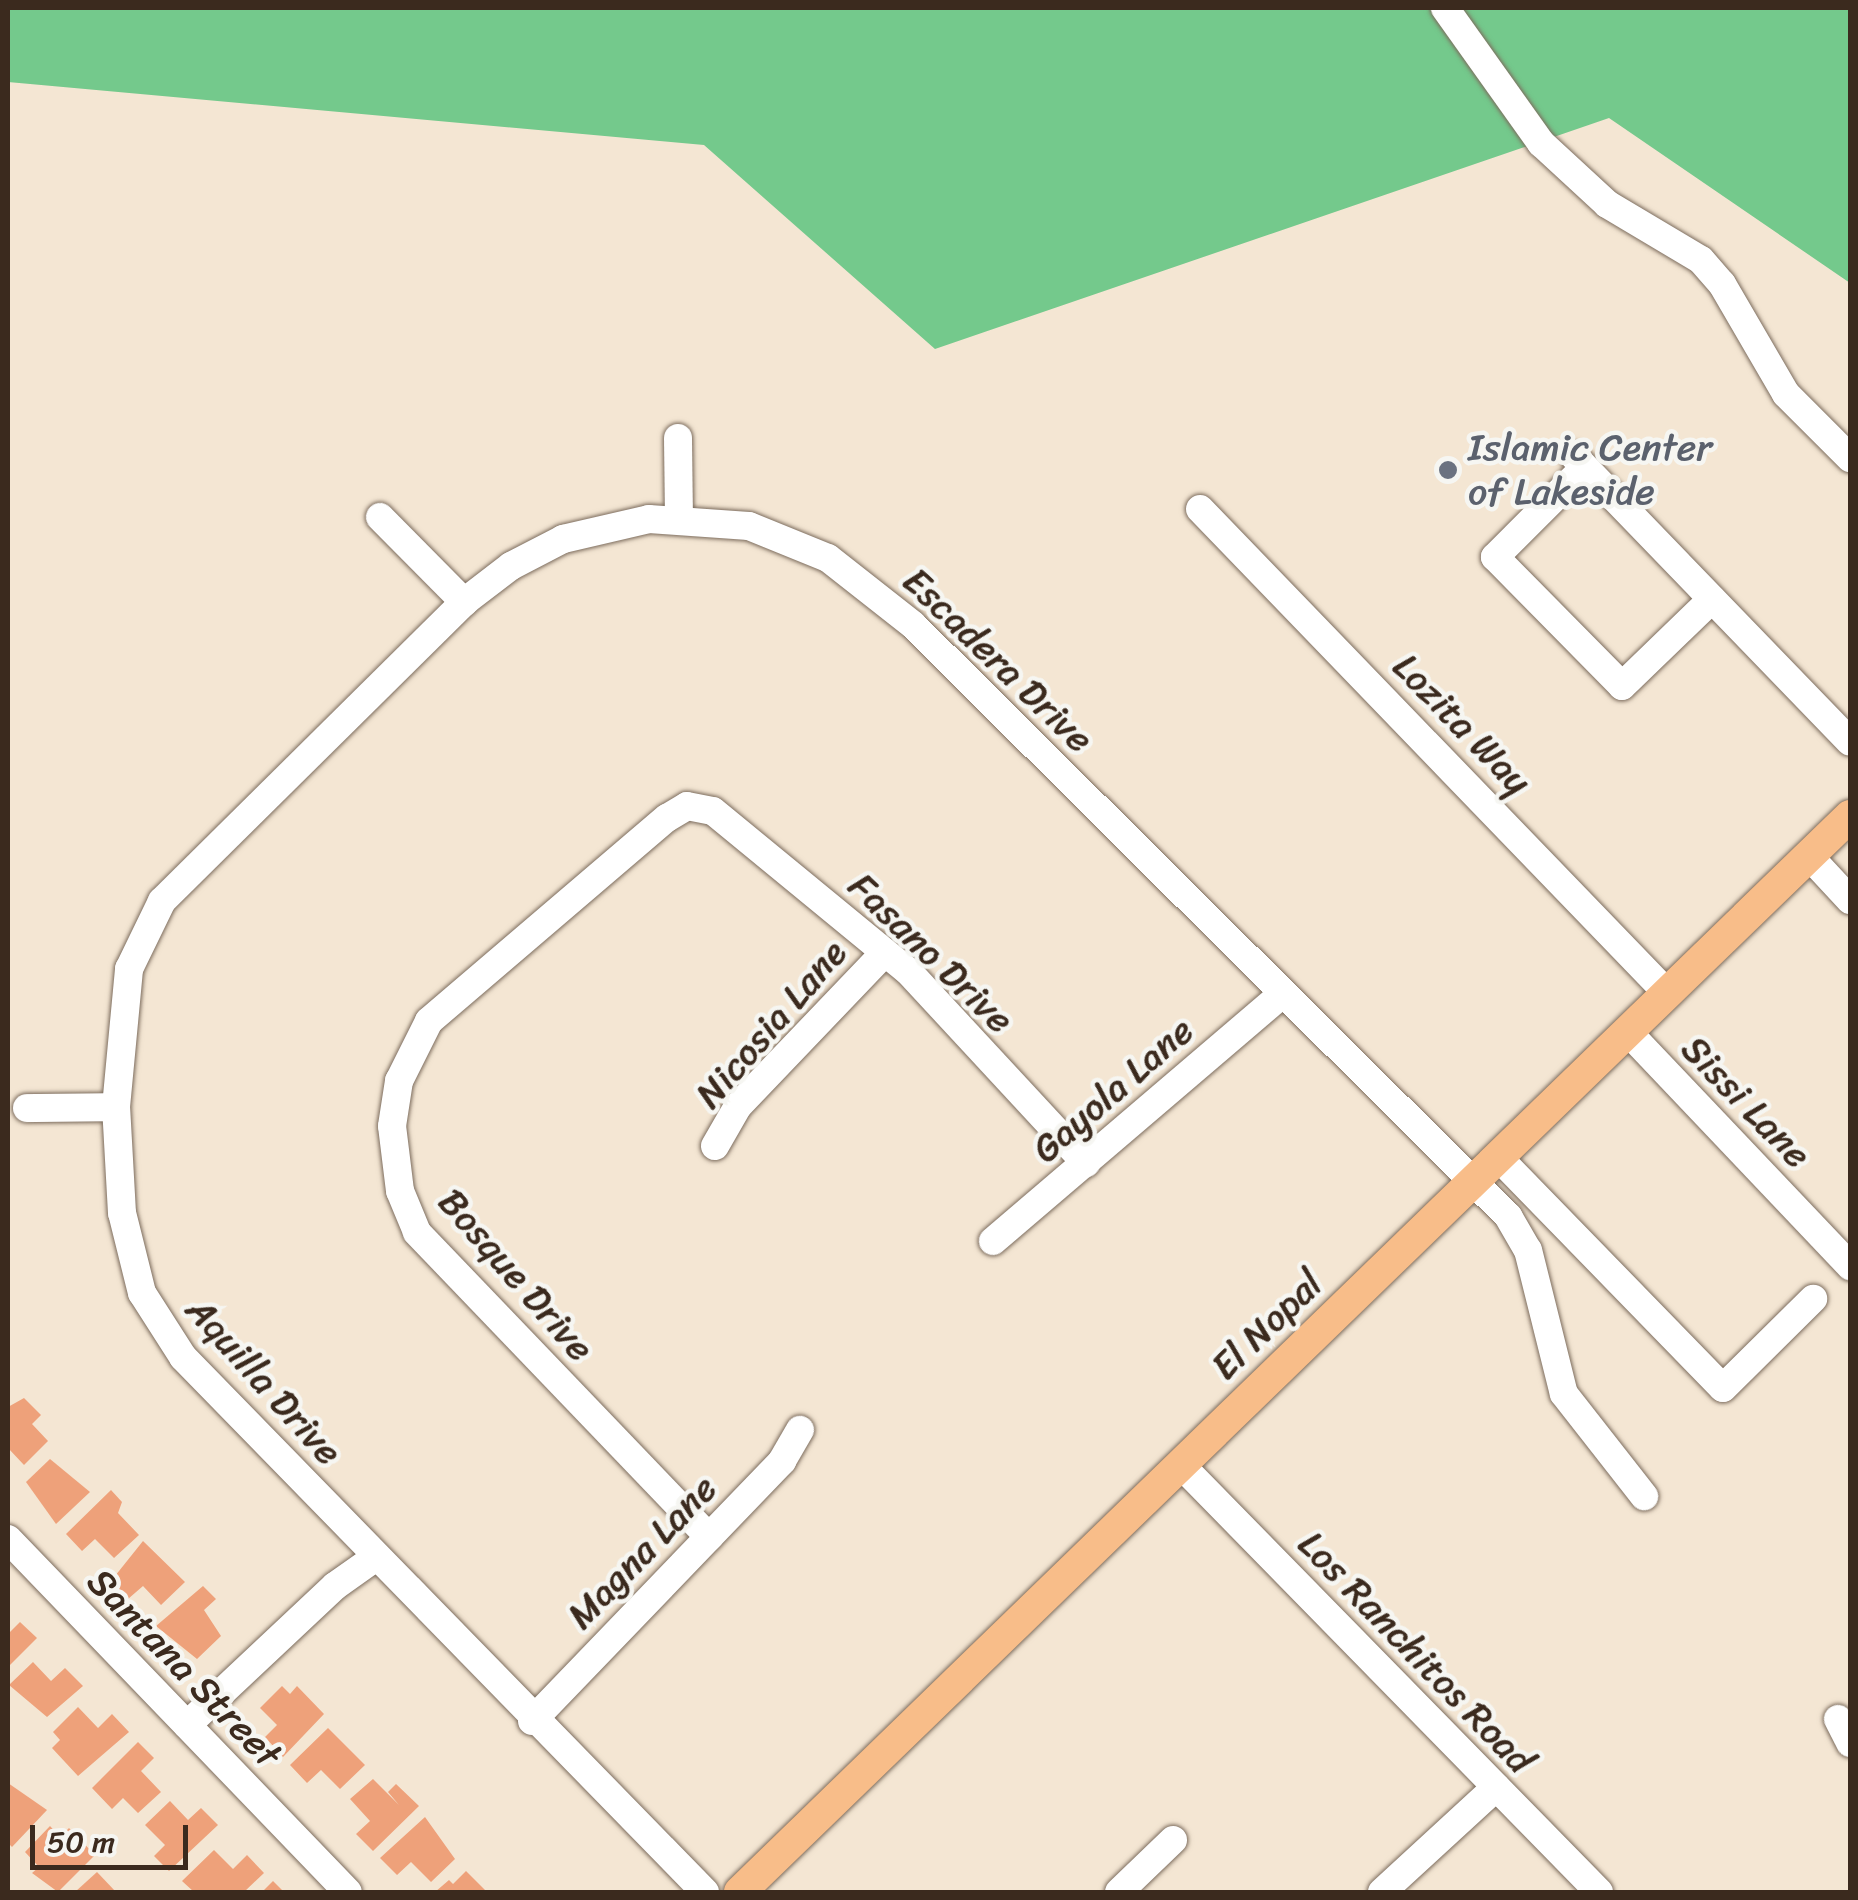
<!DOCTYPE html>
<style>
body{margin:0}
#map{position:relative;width:1858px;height:1900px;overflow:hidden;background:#f4e6d3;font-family:Sriracha,sans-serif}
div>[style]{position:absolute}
.green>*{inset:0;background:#74c98c}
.building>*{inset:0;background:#eea17a}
.roads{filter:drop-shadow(0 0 2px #7c6c5d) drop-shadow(0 0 2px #7c6c5d)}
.minor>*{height:28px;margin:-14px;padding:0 14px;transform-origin:14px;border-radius:14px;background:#fff}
.major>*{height:32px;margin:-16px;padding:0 16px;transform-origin:16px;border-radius:16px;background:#f8bd89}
.dots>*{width:28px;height:28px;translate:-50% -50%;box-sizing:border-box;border:5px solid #f6f6f2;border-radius:50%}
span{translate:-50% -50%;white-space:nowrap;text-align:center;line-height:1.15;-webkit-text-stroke:9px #f6f6f2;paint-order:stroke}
.worship-label{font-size:38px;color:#5b616d}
.left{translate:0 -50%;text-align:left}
.street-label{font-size:38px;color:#3b2a1e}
.frame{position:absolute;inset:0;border:10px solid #3b2a1e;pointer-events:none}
.scale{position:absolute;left:30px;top:1825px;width:158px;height:45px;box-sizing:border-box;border:5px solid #3b2a1e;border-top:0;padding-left:12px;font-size:30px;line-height:35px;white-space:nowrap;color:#3b2a1e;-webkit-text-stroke:8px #f6f6f2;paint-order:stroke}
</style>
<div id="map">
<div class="green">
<i style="clip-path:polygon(8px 8px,1850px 8px,1850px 283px,1609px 118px,935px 349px,704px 145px,8px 82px)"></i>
</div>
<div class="building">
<i style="clip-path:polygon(24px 1398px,41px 1415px,32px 1424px,48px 1441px,24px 1465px,8px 1448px,8px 1407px)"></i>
<i style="clip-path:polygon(50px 1459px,90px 1492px,56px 1524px,26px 1482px)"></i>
<i style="clip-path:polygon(111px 1490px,122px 1502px,118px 1513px,139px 1535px,114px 1558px,95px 1539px,82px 1551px,66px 1534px)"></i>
<i style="clip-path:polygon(143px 1541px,185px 1582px,161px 1605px,143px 1586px,128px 1599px,111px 1581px)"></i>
<i style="clip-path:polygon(203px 1586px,216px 1599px,204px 1610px,221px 1636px,197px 1659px,156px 1626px)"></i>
<i style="clip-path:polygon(20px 1622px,37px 1638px,8px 1667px,8px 1634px)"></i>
<i style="clip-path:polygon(33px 1662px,51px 1681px,65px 1668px,83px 1686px,47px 1717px,9px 1685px)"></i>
<i style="clip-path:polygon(282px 1686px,290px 1694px,297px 1686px,324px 1714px,283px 1757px,265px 1737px,277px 1725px,260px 1708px)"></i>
<i style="clip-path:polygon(78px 1707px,98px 1728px,112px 1714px,129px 1732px,78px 1776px,52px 1748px,60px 1740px,53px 1732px)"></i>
<i style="clip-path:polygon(328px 1728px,365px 1765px,340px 1789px,321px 1770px,307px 1783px,290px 1765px)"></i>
<i style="clip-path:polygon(138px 1742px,154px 1758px,141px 1771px,161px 1792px,138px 1813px,123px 1798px,112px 1809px,92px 1788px)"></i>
<i style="clip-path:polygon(373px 1779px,399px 1805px,388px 1792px,396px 1784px,419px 1806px,373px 1851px,356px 1834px,370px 1821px,350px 1799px)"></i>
<i style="clip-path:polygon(8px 1783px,47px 1810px,12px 1847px,8px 1843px)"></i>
<i style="clip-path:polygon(170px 1801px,188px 1820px,201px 1808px,218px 1825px,169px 1871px,154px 1856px,165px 1845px,145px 1825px)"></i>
<i style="clip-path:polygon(425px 1817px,455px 1859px,431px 1882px,411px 1862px,397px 1875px,380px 1858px)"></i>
<i style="clip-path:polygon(50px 1826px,60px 1837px,69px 1828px,95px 1855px,58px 1892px,32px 1873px,39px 1867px,25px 1852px)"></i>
<i style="clip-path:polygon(214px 1850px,233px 1869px,247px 1855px,264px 1873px,244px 1892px,194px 1892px,182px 1881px)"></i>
<i style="clip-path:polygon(466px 1871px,487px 1892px,435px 1892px,449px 1880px,453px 1884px)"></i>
<i style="clip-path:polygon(97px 1872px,116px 1892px,75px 1892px)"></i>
<i style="clip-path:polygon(273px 1881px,284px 1892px,262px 1892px)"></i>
</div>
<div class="roads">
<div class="minor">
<i style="left:1445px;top:8px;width:166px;rotate:54.6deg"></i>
<i style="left:1541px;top:143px;width:90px;rotate:42.7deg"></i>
<i style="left:1607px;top:204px;width:109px;rotate:30.8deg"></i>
<i style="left:1701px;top:260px;width:32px;rotate:49deg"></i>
<i style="left:1722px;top:284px;width:127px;rotate:59.8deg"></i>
<i style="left:1786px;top:394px;width:91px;rotate:45deg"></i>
<i style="left:678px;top:438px;width:80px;rotate:89.3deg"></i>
<i style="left:1574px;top:456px;width:397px;rotate:46deg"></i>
<i style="left:1584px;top:468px;width:126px;rotate:135deg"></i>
<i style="left:1495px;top:557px;width:181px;rotate:45.4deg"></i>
<i style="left:1622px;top:686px;width:125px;rotate:-44deg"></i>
<i style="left:1200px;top:509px;width:674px;rotate:46.02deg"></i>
<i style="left:380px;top:517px;width:120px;rotate:45.3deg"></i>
<i style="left:1810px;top:857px;width:59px;rotate:47.1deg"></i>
<i style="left:1628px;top:1032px;width:323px;rotate:46.5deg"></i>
<i style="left:27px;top:1108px;width:89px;rotate:-0.6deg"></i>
<i style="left:715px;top:1146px;width:46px;rotate:-60.1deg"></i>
<i style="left:738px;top:1106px;width:211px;rotate:-46.3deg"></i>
<i style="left:1498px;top:1157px;width:322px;rotate:45.8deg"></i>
<i style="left:1723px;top:1388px;width:127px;rotate:-44.7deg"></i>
<i style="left:993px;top:1241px;width:380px;rotate:-40.5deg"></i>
<i style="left:1180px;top:1464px;width:599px;rotate:45.61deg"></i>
<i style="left:709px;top:1537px;width:422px;rotate:-133.8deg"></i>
<i style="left:417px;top:1232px;width:44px;rotate:-112.5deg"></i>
<i style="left:400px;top:1191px;width:65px;rotate:-97deg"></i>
<i style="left:392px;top:1126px;width:46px;rotate:-81.2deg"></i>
<i style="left:399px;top:1081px;width:67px;rotate:-63.4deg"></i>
<i style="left:429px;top:1021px;width:313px;rotate:-40.5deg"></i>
<i style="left:667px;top:818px;width:23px;rotate:-31deg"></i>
<i style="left:687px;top:806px;width:26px;rotate:11deg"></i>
<i style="left:713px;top:811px;width:252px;rotate:39.4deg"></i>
<i style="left:908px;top:971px;width:262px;rotate:47.2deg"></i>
<i style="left:8px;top:1539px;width:490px;rotate:46.1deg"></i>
<i style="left:1838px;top:1719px;width:27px;rotate:63deg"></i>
<i style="left:532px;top:1721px;width:361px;rotate:-46.1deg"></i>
<i style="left:782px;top:1461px;width:36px;rotate:-60deg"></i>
<i style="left:187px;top:1725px;width:203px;rotate:-43.2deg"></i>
<i style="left:335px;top:1586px;width:50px;rotate:-35.3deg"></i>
<i style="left:705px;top:1892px;width:747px;rotate:-134.3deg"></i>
<i style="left:183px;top:1357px;width:76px;rotate:-122.6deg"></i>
<i style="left:142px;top:1293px;width:82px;rotate:-104deg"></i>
<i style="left:122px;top:1213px;width:106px;rotate:-93.2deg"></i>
<i style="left:116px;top:1107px;width:139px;rotate:-84.6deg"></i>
<i style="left:129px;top:969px;width:76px;rotate:-64.1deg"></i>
<i style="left:162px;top:901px;width:425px;rotate:-44.7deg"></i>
<i style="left:464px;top:602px;width:59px;rotate:-37.5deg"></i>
<i style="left:511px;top:566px;width:59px;rotate:-27.4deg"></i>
<i style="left:563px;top:539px;width:88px;rotate:-13.1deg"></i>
<i style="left:649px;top:519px;width:100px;rotate:4deg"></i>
<i style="left:749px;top:526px;width:85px;rotate:22.1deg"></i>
<i style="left:828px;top:558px;width:108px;rotate:38.2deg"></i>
<i style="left:913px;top:625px;width:839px;rotate:44.81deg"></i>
<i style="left:1508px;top:1216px;width:39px;rotate:60deg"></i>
<i style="left:1528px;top:1250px;width:148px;rotate:76deg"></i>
<i style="left:1564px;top:1394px;width:130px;rotate:51.9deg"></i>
<i style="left:1119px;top:1892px;width:75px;rotate:-43.9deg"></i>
<i style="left:1382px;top:1892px;width:155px;rotate:-42.6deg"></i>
</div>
<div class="major">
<i style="left:740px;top:1892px;width:1546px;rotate:-44.11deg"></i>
</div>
</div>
<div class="dots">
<i style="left:1448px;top:470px;background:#6b7280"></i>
</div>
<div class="worship-label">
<span class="left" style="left:1468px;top:470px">Islamic Center<br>of Lakeside</span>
</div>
<div class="street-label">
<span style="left:998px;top:660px;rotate:44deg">Escadera Drive</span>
<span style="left:1462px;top:724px;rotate:46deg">Lozita Way</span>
<span style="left:931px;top:953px;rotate:44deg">Fasano Drive</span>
<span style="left:771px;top:1024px;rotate:-49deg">Nicosia Lane</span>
<span style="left:1113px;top:1090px;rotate:-41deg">Gayola Lane</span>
<span style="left:1746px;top:1102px;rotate:46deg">Sissi Lane</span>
<span style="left:516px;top:1275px;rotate:49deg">Bosque Drive</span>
<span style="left:1267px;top:1325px;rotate:-44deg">El Nopal</span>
<span style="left:264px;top:1381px;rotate:48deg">Aquilla Drive</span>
<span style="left:642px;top:1552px;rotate:-46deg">Magna Lane</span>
<span style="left:1416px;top:1652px;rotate:46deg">Los Ranchitos Road</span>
<span style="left:184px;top:1668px;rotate:46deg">Santana Street</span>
</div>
<div class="frame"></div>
<div class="scale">50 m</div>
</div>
